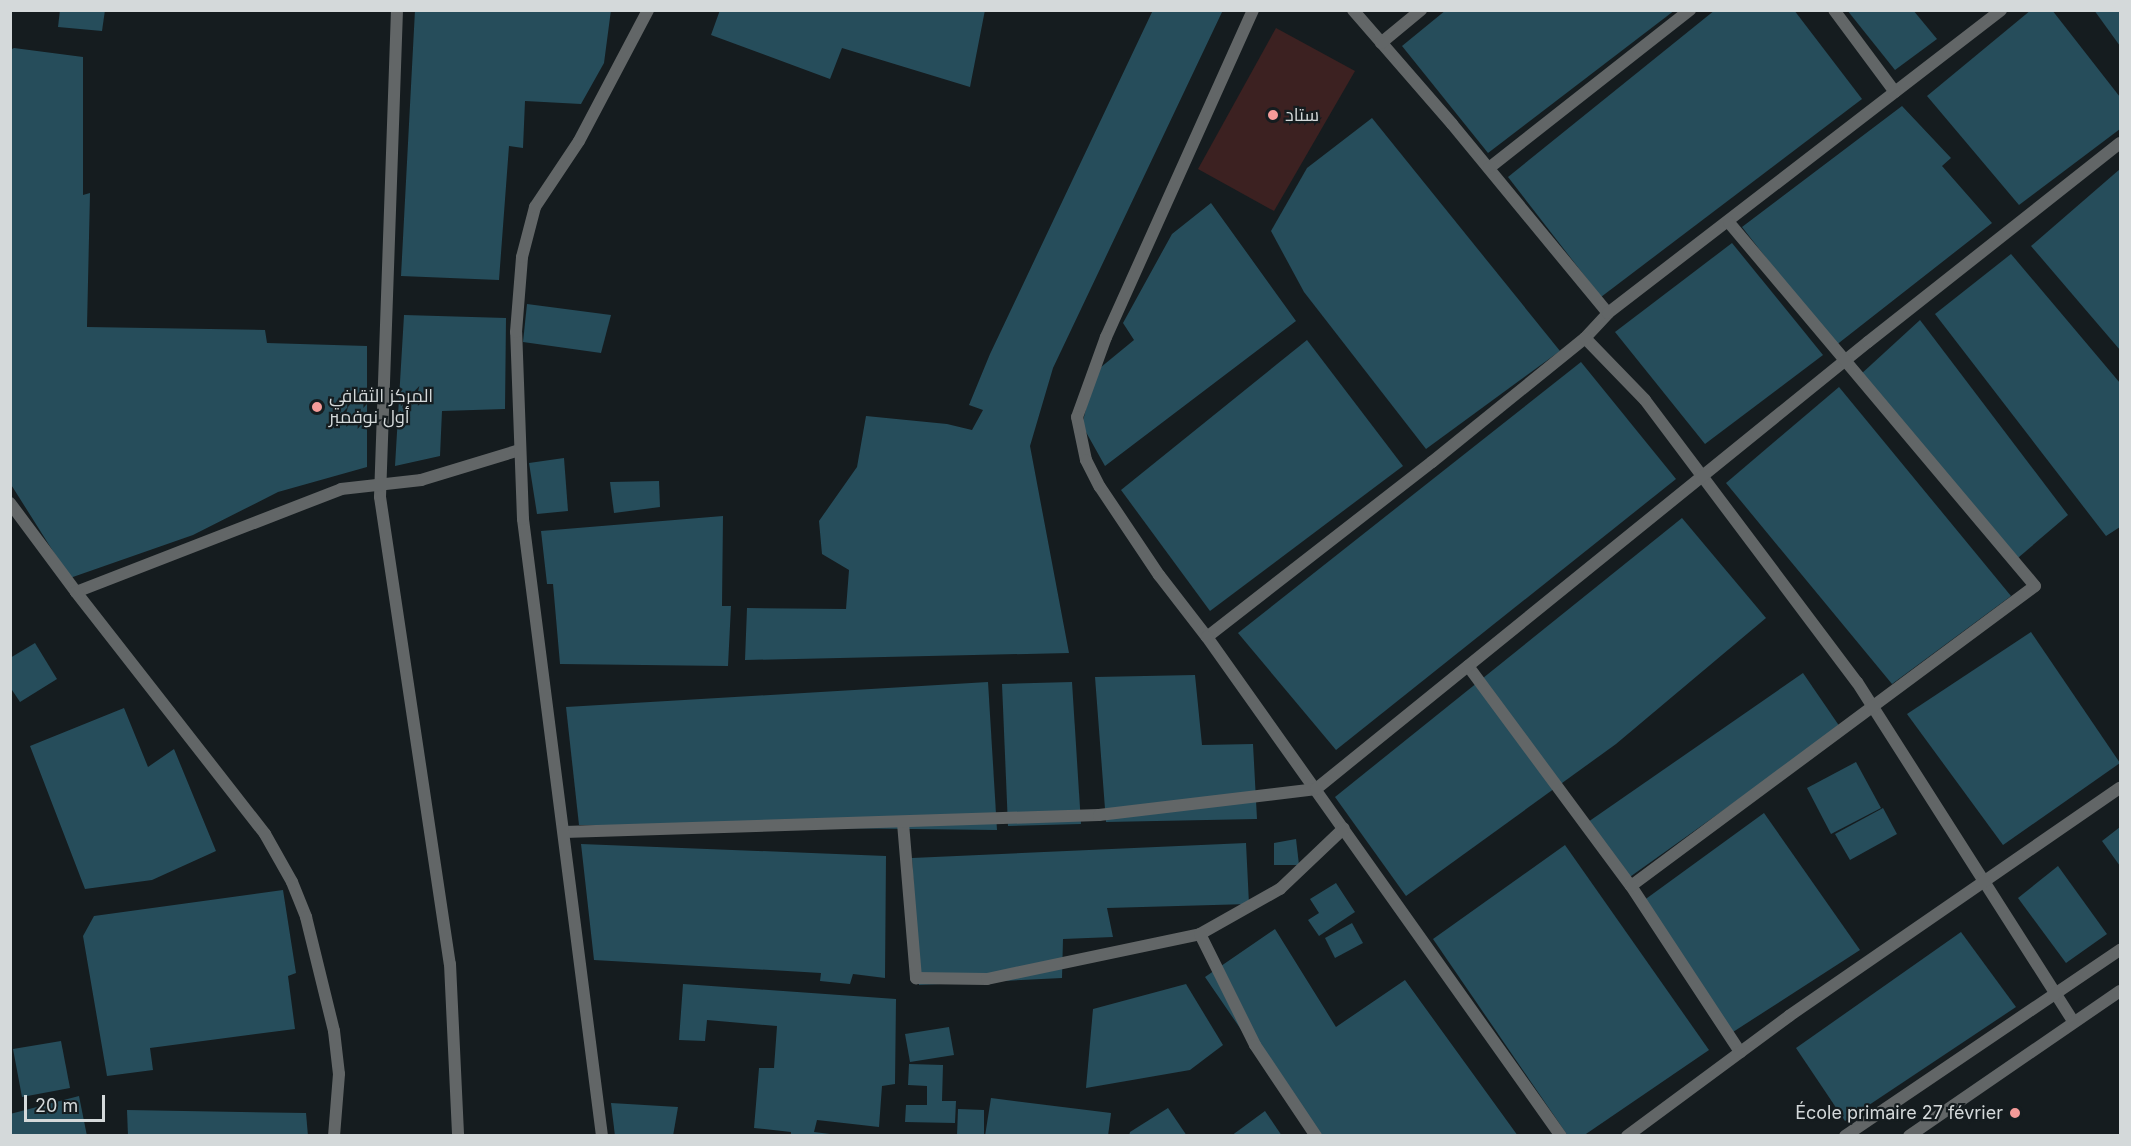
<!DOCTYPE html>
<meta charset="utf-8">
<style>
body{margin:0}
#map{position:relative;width:2131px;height:1146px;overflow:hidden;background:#151c1f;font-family:Inter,Cairo,sans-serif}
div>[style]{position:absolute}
.green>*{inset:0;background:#3c2121}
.building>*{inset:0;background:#264d5b}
.street>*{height:12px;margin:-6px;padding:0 6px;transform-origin:6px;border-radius:6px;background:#626667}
.dots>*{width:16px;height:16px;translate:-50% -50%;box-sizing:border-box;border:3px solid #151c1f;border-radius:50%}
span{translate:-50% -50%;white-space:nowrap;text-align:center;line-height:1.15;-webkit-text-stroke:4.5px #151c1f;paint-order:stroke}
.poi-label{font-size:18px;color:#d4d9da}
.left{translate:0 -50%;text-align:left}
.right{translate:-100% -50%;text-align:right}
.frame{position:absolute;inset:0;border:12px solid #d4d9da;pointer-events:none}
.scale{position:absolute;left:24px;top:1095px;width:81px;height:27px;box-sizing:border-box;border:3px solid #d4d9da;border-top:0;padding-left:8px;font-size:18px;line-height:21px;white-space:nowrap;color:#d4d9da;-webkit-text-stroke:4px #151c1f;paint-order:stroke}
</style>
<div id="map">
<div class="green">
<i style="clip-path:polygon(1276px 28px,1355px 71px,1274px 211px,1198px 169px)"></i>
</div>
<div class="building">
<i style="clip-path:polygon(60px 10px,105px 10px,102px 31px,58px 27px)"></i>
<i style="clip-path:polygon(415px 10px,611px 10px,604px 63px,581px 104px,525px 101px,523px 148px,509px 146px,499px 280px,401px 276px)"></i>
<i style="clip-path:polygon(720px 10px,985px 10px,970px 87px,842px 48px,830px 79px,711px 35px)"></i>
<i style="clip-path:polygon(1153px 10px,1223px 10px,1053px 368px,1030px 446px,1069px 653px,745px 660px,747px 608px,846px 609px,849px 570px,822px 554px,819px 521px,857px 467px,866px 416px,947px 424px,972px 430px,983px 410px,969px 405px,990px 354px)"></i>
<i style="clip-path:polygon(1446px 10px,1675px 10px,1488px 153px,1402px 46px)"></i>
<i style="clip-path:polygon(1715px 10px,1794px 10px,1862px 99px,1601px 297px,1508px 177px)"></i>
<i style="clip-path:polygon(1847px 10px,1913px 10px,1937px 39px,1895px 70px)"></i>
<i style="clip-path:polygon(2031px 10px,2052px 10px,2120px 97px,2120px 129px,2019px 205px,1927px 96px)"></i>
<i style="clip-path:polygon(2094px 10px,2120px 10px,2120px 46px)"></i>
<i style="clip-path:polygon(14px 48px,83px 57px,83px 195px,90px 193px,87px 327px,265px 330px,267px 343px,367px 346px,367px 467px,278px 492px,193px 535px,70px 578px,10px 483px,10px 50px)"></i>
<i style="clip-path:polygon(1902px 106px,1951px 158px,1942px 166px,1992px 223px,1835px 346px,1742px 227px)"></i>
<i style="clip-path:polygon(1372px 118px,1560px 351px,1426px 449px,1304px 292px,1271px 231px,1307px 168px)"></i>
<i style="clip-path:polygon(2120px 169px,2120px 350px,2031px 246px)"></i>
<i style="clip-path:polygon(1211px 203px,1296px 321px,1105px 466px,1082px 425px,1095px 372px,1134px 340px,1123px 323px,1172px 234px)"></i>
<i style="clip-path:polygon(1732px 243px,1823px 355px,1705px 444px,1615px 332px)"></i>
<i style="clip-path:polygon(2011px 254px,2120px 383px,2120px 527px,2106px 536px,1935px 314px)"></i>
<i style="clip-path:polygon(527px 304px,611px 315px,601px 353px,523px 342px)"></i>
<i style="clip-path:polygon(404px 315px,506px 318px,505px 409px,442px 411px,440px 456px,395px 466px)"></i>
<i style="clip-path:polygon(1920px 320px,2068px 515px,2012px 563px,1860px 375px)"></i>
<i style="clip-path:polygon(1307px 340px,1403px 466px,1210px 611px,1121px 490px)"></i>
<i style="clip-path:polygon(1581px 362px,1676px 479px,1336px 750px,1238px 633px)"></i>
<i style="clip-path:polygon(1839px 387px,2011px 596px,1892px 684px,1726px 483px)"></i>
<i style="clip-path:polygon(564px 458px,568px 511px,537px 514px,529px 463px)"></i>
<i style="clip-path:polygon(659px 481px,660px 507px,614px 513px,610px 482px)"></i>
<i style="clip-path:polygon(723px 516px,722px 606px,731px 606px,728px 666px,560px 664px,553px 584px,547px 584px,541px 531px)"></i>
<i style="clip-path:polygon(1682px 518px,1766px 618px,1616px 744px,1406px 896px,1335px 797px)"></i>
<i style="clip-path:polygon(2031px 632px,2120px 763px,2003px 845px,1907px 714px)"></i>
<i style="clip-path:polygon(35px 643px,57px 679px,20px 702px,10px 687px,10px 658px)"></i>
<i style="clip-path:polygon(1803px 673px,1840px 727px,1627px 879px,1588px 822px)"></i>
<i style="clip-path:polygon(1195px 675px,1202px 745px,1253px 744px,1257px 819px,1106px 822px,1095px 677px)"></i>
<i style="clip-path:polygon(988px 682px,997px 830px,579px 825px,566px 707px)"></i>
<i style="clip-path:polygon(1072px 682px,1081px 824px,1008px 826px,1002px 684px)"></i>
<i style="clip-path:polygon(124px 708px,148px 767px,174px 749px,216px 851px,152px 880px,85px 889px,30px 746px)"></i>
<i style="clip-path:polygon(1856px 762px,1881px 808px,1831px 834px,1807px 788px)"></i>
<i style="clip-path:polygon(1883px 808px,1897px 834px,1850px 860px,1835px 834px)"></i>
<i style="clip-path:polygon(1764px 813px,1860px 950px,1733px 1032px,1643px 901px)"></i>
<i style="clip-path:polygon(2120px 827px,2120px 866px,2102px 841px)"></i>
<i style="clip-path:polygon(1296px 839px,1299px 865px,1274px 865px,1274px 843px)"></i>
<i style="clip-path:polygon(1246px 843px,1249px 904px,1107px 908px,1113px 937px,1063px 939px,1062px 978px,919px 985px,912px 858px)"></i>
<i style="clip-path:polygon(581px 844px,886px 856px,885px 978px,853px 974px,850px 984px,820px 981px,821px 973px,594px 960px)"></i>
<i style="clip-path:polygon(1565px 845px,1709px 1050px,1583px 1136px,1568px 1136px,1433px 939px)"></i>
<i style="clip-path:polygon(2058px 866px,2107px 934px,2066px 963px,2018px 898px)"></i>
<i style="clip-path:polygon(1336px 883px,1355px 912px,1319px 936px,1308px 920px,1319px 913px,1310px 899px)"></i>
<i style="clip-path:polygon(283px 890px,296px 973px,288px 976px,295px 1029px,150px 1048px,153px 1070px,107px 1076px,83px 936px,94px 916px)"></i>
<i style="clip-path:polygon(1352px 923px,1363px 943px,1335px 958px,1325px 938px)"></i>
<i style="clip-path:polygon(1275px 929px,1336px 1027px,1405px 980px,1518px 1136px,1314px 1136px,1205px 977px)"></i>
<i style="clip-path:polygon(1961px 932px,2016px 1007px,1845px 1121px,1796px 1048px)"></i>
<i style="clip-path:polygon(683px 984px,896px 999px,895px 1084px,882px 1086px,879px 1127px,817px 1120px,814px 1132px,846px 1136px,791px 1136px,791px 1132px,754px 1128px,759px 1068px,774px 1068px,777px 1026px,707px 1020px,705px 1041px,679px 1040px)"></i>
<i style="clip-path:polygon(1186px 984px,1223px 1045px,1190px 1070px,1086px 1088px,1093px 1009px)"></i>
<i style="clip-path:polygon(949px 1027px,954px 1055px,910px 1062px,905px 1034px)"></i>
<i style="clip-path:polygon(61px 1041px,70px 1088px,22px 1097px,13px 1049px)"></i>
<i style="clip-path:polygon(909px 1064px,943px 1065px,942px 1101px,956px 1101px,955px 1123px,905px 1122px,906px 1105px,927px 1105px,927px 1086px,908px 1085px)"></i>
<i style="clip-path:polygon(79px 1096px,87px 1136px,10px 1136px,10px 1114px)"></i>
<i style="clip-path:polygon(991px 1098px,1111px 1113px,1108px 1136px,985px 1136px)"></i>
<i style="clip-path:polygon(611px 1103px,678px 1107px,673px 1136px,615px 1136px)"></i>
<i style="clip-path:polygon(1168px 1108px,1187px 1136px,1129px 1136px,1130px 1132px)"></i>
<i style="clip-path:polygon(958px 1109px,984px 1110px,984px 1136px,957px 1136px)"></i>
<i style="clip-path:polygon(127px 1110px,306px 1113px,308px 1136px,128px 1136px)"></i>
<i style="clip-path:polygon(1265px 1111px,1282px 1136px,1231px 1136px)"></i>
</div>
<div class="street">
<i style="left:397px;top:10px;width:487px;rotate:92deg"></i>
<i style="left:380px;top:497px;width:472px;rotate:81.5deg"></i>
<i style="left:450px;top:964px;width:172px;rotate:87.3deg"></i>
<i style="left:1253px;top:10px;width:359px;rotate:114.2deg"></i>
<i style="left:1106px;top:337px;width:85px;rotate:109.9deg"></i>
<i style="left:1077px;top:417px;width:44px;rotate:78.2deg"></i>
<i style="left:1086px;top:460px;width:30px;rotate:63deg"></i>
<i style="left:1100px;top:487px;width:106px;rotate:56.2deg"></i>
<i style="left:1159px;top:575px;width:78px;rotate:52.3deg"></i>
<i style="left:1207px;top:637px;width:285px;rotate:-37.9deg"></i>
<i style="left:1432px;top:462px;width:197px;rotate:-39deg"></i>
<i style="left:1585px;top:338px;width:34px;rotate:-47deg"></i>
<i style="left:1353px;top:10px;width:151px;rotate:49deg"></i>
<i style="left:1452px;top:124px;width:245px;rotate:50.5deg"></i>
<i style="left:1608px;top:313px;width:496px;rotate:-37.6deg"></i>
<i style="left:1834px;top:10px;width:102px;rotate:53.4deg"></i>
<i style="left:1381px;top:43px;width:52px;rotate:-39.5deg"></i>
<i style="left:1489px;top:168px;width:256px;rotate:-38.2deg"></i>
<i style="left:1585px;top:338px;width:86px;rotate:45.9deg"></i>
<i style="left:1645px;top:400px;width:353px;rotate:53.1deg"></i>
<i style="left:1857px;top:682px;width:403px;rotate:57.5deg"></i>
<i style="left:10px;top:503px;width:111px;rotate:53.4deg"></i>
<i style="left:76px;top:592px;width:284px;rotate:-21.2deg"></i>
<i style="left:341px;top:489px;width:81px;rotate:-6.4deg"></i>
<i style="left:421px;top:480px;width:103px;rotate:-16.9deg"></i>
<i style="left:76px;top:592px;width:307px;rotate:52deg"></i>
<i style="left:265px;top:834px;width:55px;rotate:60.6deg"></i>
<i style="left:292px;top:882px;width:38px;rotate:68deg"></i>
<i style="left:306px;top:917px;width:117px;rotate:76.2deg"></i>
<i style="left:334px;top:1031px;width:43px;rotate:83.4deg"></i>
<i style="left:339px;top:1074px;width:62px;rotate:94.6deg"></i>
<i style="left:1207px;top:637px;width:612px;rotate:54.65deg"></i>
<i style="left:1468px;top:666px;width:274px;rotate:53.5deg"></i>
<i style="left:1631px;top:886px;width:199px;rotate:56.7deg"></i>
<i style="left:903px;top:823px;width:156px;rotate:85.2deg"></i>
<i style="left:916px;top:978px;width:71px;rotate:0.8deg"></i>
<i style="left:987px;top:979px;width:218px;rotate:-11.9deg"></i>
<i style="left:1200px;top:934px;width:92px;rotate:-29.4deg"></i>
<i style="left:1280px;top:889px;width:88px;rotate:-43.6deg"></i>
<i style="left:564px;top:832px;width:535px;rotate:-1.82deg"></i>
<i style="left:1099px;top:815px;width:219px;rotate:-6.8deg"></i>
<i style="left:1316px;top:789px;width:710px;rotate:-39deg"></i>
<i style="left:1868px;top:342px;width:321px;rotate:-38.3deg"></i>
<i style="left:1631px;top:886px;width:503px;rotate:-36.6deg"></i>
<i style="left:2035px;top:586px;width:475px;rotate:-130.1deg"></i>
<i style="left:1200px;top:934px;width:124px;rotate:63.6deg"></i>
<i style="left:1255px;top:1045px;width:110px;rotate:56.2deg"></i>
<i style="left:602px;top:1136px;width:622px;rotate:-97.3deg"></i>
<i style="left:523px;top:519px;width:187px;rotate:-92.1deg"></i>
<i style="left:516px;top:332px;width:75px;rotate:-85.4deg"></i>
<i style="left:522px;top:257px;width:52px;rotate:-75.4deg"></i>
<i style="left:535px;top:207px;width:79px;rotate:-56.3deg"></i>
<i style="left:579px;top:141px;width:148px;rotate:-62.2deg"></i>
<i style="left:1627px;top:1136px;width:202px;rotate:-36.5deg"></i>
<i style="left:1789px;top:1016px;width:402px;rotate:-34.6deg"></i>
<i style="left:1845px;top:1136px;width:332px;rotate:-34.1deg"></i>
<i style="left:1909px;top:1136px;width:256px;rotate:-34.5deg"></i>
</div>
<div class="dots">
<i style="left:1273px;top:115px;background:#f59b99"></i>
<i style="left:317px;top:407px;background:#f59b99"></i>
<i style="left:2015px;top:1113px;background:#f59b99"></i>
</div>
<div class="poi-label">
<span class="left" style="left:1285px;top:115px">ستاد</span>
<span class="left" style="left:329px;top:407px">المركز الثقافي<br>أول نوفمبر</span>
<span class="right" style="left:2003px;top:1113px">École primaire 27 février</span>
</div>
<div class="frame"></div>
<div class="scale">20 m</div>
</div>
